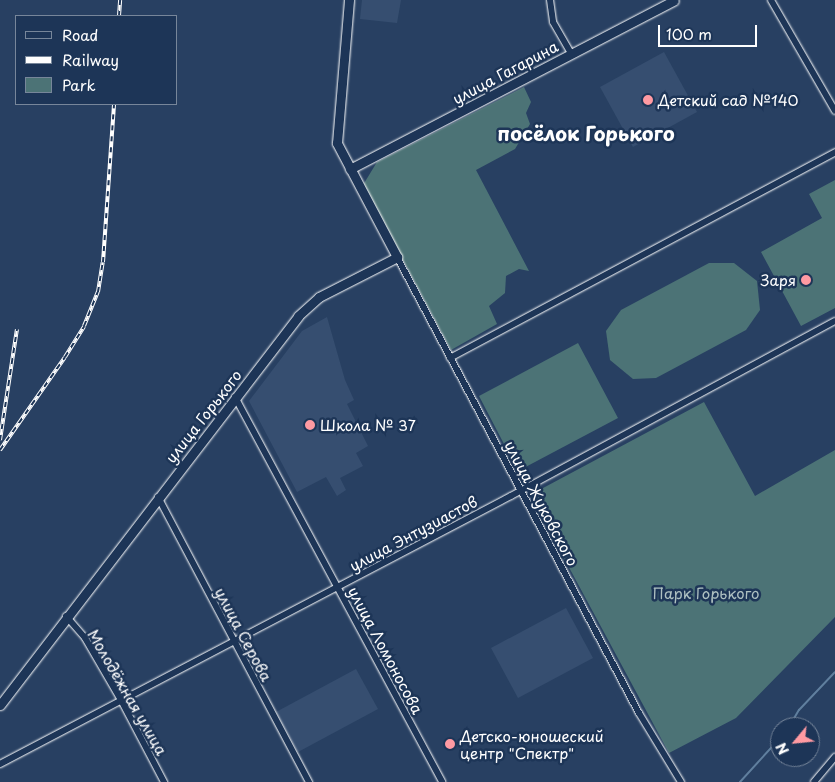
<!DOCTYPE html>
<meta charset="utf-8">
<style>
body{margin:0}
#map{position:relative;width:835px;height:782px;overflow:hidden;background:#284062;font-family:"Playpen Sans",sans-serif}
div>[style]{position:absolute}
.built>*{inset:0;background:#364e70}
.green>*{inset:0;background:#4c7376}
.stream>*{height:2px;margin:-1px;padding:0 1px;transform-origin:1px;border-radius:1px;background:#607f9e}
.roads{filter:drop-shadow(0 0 1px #fff) drop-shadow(0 0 1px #fff)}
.minor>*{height:6px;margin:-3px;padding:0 3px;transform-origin:3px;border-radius:3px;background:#1d3557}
.tertiary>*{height:9px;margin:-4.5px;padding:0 4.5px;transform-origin:4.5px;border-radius:4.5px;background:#1d3557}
.secondary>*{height:9px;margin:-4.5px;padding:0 4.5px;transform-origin:4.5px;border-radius:4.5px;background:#1d3557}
.rail>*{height:4px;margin-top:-2px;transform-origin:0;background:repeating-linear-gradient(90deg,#1d3557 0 5.5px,#fff 0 11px);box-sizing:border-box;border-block:1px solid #fff}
.dots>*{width:14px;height:14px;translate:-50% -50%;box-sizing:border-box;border:2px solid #1d3557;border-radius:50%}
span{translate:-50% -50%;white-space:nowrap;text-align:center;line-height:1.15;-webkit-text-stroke:5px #1d3557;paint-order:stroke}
.street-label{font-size:15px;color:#fff}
.poi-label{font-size:15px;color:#fff}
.left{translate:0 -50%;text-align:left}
.right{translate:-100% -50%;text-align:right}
.park-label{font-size:15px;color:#aec0c1}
.district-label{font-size:20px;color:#fff;font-weight:700}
.legend{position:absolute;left:15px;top:15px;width:162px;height:90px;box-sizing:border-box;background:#1d3557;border:1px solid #77869a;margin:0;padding:6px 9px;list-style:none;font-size:15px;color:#fff}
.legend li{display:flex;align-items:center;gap:10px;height:25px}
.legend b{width:25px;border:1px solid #77869a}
.north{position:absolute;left:770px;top:717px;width:50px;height:50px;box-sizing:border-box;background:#1d3557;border:1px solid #77869a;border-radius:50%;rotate:242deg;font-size:14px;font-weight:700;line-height:20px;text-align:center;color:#fff}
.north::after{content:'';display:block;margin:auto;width:18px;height:22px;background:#ff9aa2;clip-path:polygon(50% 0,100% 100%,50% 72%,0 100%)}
.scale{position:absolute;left:658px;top:25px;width:99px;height:22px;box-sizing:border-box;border:2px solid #fff;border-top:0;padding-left:6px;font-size:15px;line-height:18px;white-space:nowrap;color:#fff;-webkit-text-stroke:4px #1d3557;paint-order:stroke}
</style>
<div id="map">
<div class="built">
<i style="clip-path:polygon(362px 0,401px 0,397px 23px,360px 19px)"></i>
<i style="clip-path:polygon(664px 52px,697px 112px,633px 147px,600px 87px)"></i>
<i style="clip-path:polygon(327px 317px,345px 380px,354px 400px,347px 404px,368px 446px,356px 453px,363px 466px,340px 478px,346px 490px,337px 496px,326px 477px,297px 492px,249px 401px,302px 331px)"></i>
<i style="clip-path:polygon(566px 608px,593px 658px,518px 698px,491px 648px)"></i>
<i style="clip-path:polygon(356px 669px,378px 709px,298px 752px,276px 712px)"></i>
</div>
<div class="green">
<i style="clip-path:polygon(524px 87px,531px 102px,526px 113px,530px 124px,515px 149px,476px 170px,529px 271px,519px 269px,506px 276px,505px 293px,489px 306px,497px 324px,451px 350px,363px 185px,377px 162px)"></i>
<i style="clip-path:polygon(835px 180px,835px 308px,801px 326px,761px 252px,822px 218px,809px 194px)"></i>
<i style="clip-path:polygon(709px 263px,734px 263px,757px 281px,760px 310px,746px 330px,656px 378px,633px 379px,610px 360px,606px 331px,621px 310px)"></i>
<i style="clip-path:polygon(578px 343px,618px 418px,518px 471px,479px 396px)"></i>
<i style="clip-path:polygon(704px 402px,755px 496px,835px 450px,835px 617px,736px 718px,669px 753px,530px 495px)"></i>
</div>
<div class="stream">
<i style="left:789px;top:727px;width:20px;rotate:-60deg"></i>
<i style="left:799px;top:710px;width:52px;rotate:-46.5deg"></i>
<i style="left:740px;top:782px;width:59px;rotate:-47.7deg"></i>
</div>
<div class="roads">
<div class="minor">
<i style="left:550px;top:0;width:22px;rotate:82deg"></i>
<i style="left:553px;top:22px;width:36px;rotate:60deg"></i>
<i style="left:771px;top:0;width:128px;rotate:60deg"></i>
<i style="left:397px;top:257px;width:516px;rotate:62.05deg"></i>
<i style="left:639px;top:713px;width:81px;rotate:58.7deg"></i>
<i style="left:450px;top:358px;width:437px;rotate:-28.1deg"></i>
<i style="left:235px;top:397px;width:437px;rotate:61.7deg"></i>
<i style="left:158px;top:497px;width:323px;rotate:62.1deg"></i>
<i style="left:66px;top:616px;width:29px;rotate:49deg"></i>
<i style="left:85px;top:638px;width:72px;rotate:59.9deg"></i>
<i style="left:121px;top:700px;width:93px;rotate:62.3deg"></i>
<i style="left:0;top:764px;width:577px;rotate:-27.68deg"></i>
<i style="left:511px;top:496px;width:368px;rotate:-28.4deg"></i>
<i style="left:814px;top:782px;width:33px;rotate:-50deg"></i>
</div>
<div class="tertiary">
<i style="left:350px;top:169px;width:365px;rotate:-27.5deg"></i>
</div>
<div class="secondary">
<i style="left:0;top:705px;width:490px;rotate:-52.5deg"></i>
<i style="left:298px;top:316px;width:28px;rotate:-42deg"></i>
<i style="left:319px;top:297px;width:88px;rotate:-27.1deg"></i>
<i style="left:397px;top:257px;width:129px;rotate:-117.8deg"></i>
<i style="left:337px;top:143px;width:144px;rotate:-85.2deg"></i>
</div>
</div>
<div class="rail">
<i style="left:119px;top:16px;width:16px;rotate:-86deg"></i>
<i style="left:0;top:440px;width:112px;rotate:-81.3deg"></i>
<i style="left:0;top:450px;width:113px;rotate:-55deg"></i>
<i style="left:65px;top:357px;width:36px;rotate:-58deg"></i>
<i style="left:84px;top:326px;width:37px;rotate:-68deg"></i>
<i style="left:98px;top:292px;width:30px;rotate:-81deg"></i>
<i style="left:103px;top:262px;width:158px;rotate:-86deg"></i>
</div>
<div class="dots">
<i style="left:648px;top:100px;background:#ff9aa2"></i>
<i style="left:806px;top:280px;background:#ff9aa2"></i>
<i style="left:310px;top:425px;background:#ff9aa2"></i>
<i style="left:450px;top:744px;background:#ff9aa2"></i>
</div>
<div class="street-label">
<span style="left:505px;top:72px;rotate:-28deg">улица Гагарина</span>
<span style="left:203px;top:416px;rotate:-52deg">улица Горького</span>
<span style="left:542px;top:503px;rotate:62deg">улица Жуковского</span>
<span style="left:413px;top:533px;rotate:-28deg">улица Энтузиастов</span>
<span style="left:244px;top:634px;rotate:62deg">улица Серова</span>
<span style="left:386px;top:650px;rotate:62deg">улица Ломоносова</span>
<span style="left:128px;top:692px;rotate:60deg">Молодёжная улица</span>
</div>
<div class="poi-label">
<span class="left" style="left:658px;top:100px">Детский сад №140</span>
<span class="right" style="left:796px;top:280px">Заря</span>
<span class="left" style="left:320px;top:425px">Школа № 37</span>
<span class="left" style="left:460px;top:744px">Детско-юношеский<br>центр "Спектр"</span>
</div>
<div class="park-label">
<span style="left:706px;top:593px">Парк Горького</span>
</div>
<div class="district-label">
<span style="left:586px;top:133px">посёлок Горького</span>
</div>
<ul class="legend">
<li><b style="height:6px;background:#1d3557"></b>Road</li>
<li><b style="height:6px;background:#fff"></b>Railway</li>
<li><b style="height:14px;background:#4c7376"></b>Park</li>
</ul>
<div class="north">N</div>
<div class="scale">100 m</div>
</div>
